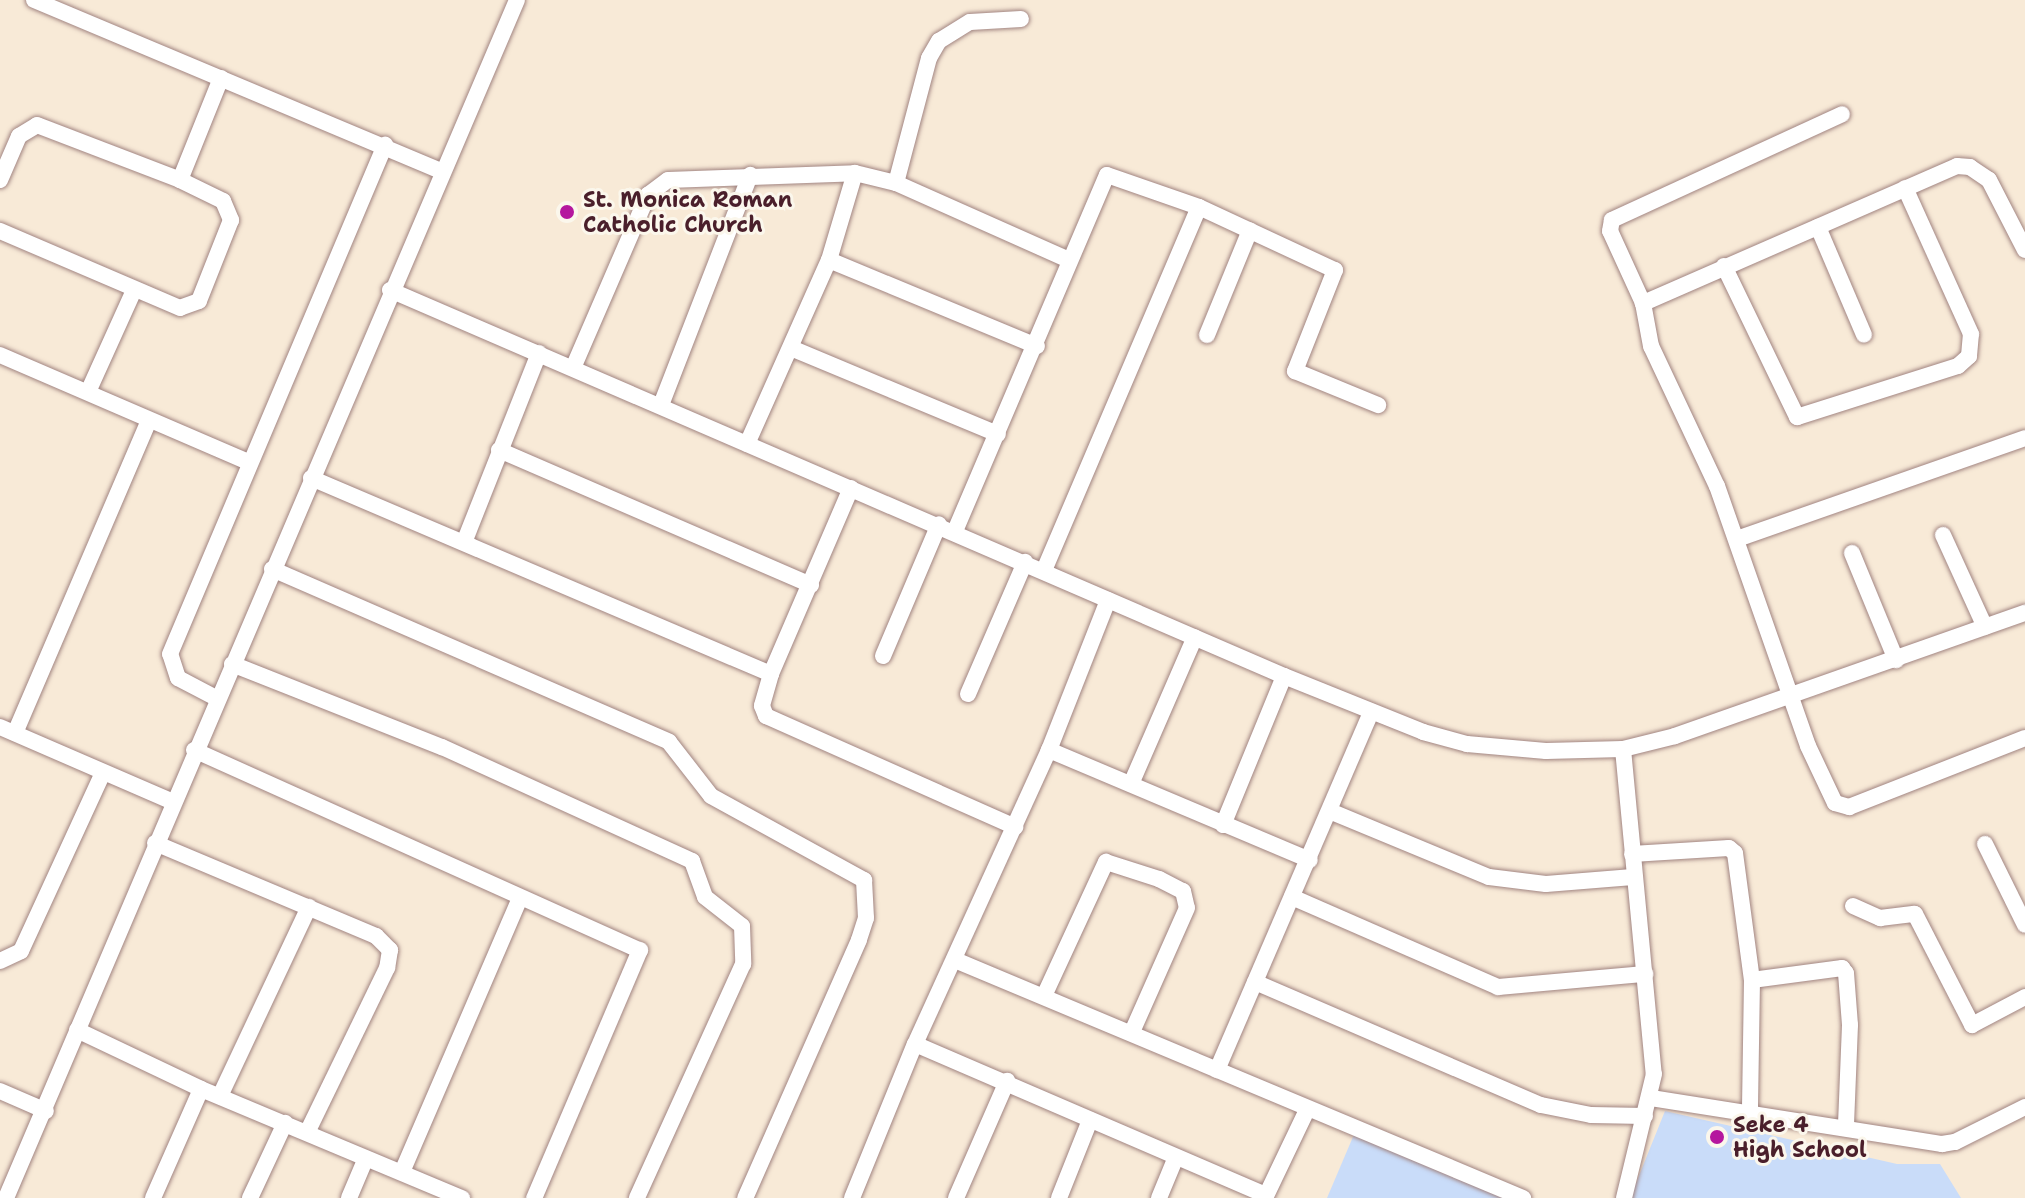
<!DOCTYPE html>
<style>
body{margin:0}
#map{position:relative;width:2025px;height:1198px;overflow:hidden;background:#f8ead7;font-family:"Shantell Sans",sans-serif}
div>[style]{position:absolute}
.built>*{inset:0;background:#c9dcf9}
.roads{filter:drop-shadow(0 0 2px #a18481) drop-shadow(0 0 2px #a18481)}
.minor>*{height:16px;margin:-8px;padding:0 8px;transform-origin:8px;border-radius:8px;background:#fff}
.dots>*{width:22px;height:22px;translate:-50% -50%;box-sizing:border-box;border:4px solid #fbf7ec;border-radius:50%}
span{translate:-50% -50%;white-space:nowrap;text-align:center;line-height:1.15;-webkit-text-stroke:6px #fbf7ec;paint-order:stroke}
.poi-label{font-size:22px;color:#4a1f2b;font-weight:700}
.left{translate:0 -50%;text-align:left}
</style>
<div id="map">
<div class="built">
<i style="clip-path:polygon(1665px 1111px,1897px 1164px,1940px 1164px,1961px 1198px,1630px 1198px)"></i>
<i style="clip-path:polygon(1358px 1125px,1530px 1198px,1327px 1198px)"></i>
</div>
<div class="roads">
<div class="minor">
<i style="left:34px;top:0;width:441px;rotate:22.8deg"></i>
<i style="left:0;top:180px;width:48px;rotate:-66.6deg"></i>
<i style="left:19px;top:136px;width:21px;rotate:-31deg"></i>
<i style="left:37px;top:125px;width:153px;rotate:21deg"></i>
<i style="left:180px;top:180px;width:48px;rotate:26deg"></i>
<i style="left:223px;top:201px;width:21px;rotate:67deg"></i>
<i style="left:231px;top:220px;width:87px;rotate:111.6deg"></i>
<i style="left:199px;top:301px;width:20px;rotate:160deg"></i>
<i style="left:180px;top:308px;width:196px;rotate:-156.8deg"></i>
<i style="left:180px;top:180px;width:110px;rotate:-68.1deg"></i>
<i style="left:896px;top:183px;width:129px;rotate:-75.2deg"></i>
<i style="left:929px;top:58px;width:20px;rotate:-60deg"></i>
<i style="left:939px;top:41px;width:36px;rotate:-32deg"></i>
<i style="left:970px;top:22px;width:51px;rotate:-3.4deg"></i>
<i style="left:1199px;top:207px;width:150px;rotate:24.9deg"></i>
<i style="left:1335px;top:270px;width:109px;rotate:111.6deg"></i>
<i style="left:1295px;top:371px;width:90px;rotate:22.3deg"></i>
<i style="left:1818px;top:227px;width:117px;rotate:66.9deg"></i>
<i style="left:2025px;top:250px;width:79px;rotate:-117.2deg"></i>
<i style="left:1989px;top:180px;width:23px;rotate:-146deg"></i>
<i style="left:1970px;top:167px;width:13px;rotate:-176deg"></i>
<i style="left:1957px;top:166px;width:343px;rotate:156.4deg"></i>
<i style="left:1643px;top:303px;width:44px;rotate:79.5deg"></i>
<i style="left:1651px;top:346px;width:155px;rotate:64.8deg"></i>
<i style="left:1717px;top:486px;width:275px;rotate:70.7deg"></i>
<i style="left:1808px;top:746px;width:63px;rotate:64.7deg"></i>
<i style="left:1835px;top:803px;width:15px;rotate:16deg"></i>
<i style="left:1849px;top:807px;width:189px;rotate:-21.4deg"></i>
<i style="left:829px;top:260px;width:225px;rotate:22.5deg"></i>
<i style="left:1724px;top:266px;width:168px;rotate:64.2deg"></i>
<i style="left:1797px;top:417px;width:169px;rotate:-17.6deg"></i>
<i style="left:1958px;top:366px;width:15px;rotate:-42deg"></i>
<i style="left:1969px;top:356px;width:22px;rotate:-85deg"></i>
<i style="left:1971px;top:334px;width:160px;rotate:-114.3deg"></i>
<i style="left:390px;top:290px;width:974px;rotate:23.35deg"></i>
<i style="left:1284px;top:676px;width:150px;rotate:21.9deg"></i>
<i style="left:1423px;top:732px;width:46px;rotate:15.3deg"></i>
<i style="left:1467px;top:744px;width:79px;rotate:5.1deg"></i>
<i style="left:1546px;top:751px;width:77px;rotate:-1.5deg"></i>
<i style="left:1623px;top:749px;width:54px;rotate:-14deg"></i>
<i style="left:1675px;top:736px;width:371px;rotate:-19.4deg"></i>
<i style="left:1643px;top:303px;width:79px;rotate:-114.6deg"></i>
<i style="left:1610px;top:231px;width:11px;rotate:-80deg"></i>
<i style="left:1612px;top:220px;width:253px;rotate:-24.7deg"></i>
<i style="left:1207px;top:335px;width:113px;rotate:-67.7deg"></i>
<i style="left:791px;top:348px;width:224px;rotate:22.6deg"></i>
<i style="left:0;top:355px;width:270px;rotate:23.3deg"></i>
<i style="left:573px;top:368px;width:189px;rotate:-66.6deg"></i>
<i style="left:648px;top:195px;width:25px;rotate:-37deg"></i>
<i style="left:668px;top:180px;width:187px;rotate:-2.1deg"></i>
<i style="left:855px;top:173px;width:42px;rotate:13.7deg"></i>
<i style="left:896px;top:183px;width:189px;rotate:24deg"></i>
<i style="left:88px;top:392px;width:112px;rotate:-65.7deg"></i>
<i style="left:661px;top:405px;width:247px;rotate:-68.8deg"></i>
<i style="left:747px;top:444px;width:201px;rotate:-66deg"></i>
<i style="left:829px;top:260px;width:91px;rotate:-73.4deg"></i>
<i style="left:499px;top:450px;width:340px;rotate:23.4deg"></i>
<i style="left:311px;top:478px;width:500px;rotate:23.08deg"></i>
<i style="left:851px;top:488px;width:202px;rotate:113.3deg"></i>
<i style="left:771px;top:674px;width:33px;rotate:106deg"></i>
<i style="left:762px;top:706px;width:11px;rotate:68deg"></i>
<i style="left:766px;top:716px;width:273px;rotate:24deg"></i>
<i style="left:955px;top:531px;width:387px;rotate:-66.9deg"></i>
<i style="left:1107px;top:175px;width:97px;rotate:19.2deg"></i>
<i style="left:1199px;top:207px;width:396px;rotate:113.1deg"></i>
<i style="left:1943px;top:535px;width:101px;rotate:65.5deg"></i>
<i style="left:1737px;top:539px;width:305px;rotate:-19.3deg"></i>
<i style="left:465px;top:540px;width:201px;rotate:-68.4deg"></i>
<i style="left:1852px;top:553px;width:116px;rotate:67.6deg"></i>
<i style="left:272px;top:569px;width:433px;rotate:23.5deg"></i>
<i style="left:669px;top:742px;width:68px;rotate:52.1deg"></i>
<i style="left:711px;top:796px;width:175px;rotate:28.8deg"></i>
<i style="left:864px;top:880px;width:38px;rotate:87deg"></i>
<i style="left:866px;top:918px;width:23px;rotate:108deg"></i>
<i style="left:859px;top:940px;width:282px;rotate:113.8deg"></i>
<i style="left:883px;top:656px;width:143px;rotate:-67deg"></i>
<i style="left:232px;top:664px;width:226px;rotate:21.6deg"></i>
<i style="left:442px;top:747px;width:275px;rotate:24.5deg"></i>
<i style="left:692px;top:861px;width:38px;rotate:70deg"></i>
<i style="left:705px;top:897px;width:47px;rotate:38.1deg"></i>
<i style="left:742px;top:926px;width:38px;rotate:88deg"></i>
<i style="left:743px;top:964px;width:257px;rotate:114.4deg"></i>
<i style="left:968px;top:694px;width:144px;rotate:-66.6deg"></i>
<i style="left:218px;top:699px;width:45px;rotate:-152.3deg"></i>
<i style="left:178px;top:678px;width:25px;rotate:-108deg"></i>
<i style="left:170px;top:654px;width:553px;rotate:-67.1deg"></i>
<i style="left:0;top:727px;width:189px;rotate:23.4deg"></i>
<i style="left:15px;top:733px;width:340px;rotate:-66.8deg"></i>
<i style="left:1623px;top:749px;width:326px;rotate:84.6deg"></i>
<i style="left:1654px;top:1074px;width:128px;rotate:103.6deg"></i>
<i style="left:194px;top:750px;width:489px;rotate:24.2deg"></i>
<i style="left:640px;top:950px;width:270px;rotate:113.1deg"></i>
<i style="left:1049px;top:750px;width:283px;rotate:22.9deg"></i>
<i style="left:1131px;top:784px;width:160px;rotate:-66.5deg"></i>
<i style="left:1332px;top:812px;width:170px;rotate:22.5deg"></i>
<i style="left:1489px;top:877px;width:57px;rotate:7deg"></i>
<i style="left:1546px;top:884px;width:87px;rotate:-4.6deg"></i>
<i style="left:1223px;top:825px;width:161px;rotate:-67.7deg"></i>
<i style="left:155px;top:843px;width:240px;rotate:22.8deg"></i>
<i style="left:376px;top:936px;width:20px;rotate:45deg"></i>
<i style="left:390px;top:950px;width:18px;rotate:99deg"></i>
<i style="left:387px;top:968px;width:181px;rotate:115.9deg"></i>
<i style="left:1985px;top:844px;width:90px;rotate:63.7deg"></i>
<i style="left:1632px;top:854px;width:97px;rotate:-3.5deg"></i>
<i style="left:1729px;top:848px;width:8px;rotate:40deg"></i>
<i style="left:1735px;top:853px;width:128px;rotate:82.4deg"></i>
<i style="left:1752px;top:980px;width:131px;rotate:90.9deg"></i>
<i style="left:1292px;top:897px;width:225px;rotate:23.6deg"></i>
<i style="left:1498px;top:987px;width:148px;rotate:-5.1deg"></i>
<i style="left:1853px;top:906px;width:30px;rotate:24deg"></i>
<i style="left:1880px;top:918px;width:35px;rotate:-7deg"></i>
<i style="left:1915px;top:914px;width:125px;rotate:62.8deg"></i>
<i style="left:1972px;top:1025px;width:60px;rotate:-27.8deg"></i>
<i style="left:955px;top:960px;width:616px;rotate:22.73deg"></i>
<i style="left:0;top:961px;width:23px;rotate:-25deg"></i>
<i style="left:21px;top:951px;width:196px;rotate:-65.3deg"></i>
<i style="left:1752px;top:980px;width:91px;rotate:-7.6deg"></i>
<i style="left:1842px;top:968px;width:6px;rotate:51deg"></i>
<i style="left:1846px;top:973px;width:52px;rotate:85.6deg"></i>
<i style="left:1850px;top:1025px;width:100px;rotate:92.3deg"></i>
<i style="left:1255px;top:982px;width:311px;rotate:23.3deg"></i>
<i style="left:1541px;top:1105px;width:51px;rotate:11.3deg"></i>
<i style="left:1591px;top:1115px;width:54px;rotate:1.1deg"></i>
<i style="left:1044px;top:996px;width:148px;rotate:-65.2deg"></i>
<i style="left:1106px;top:862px;width:56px;rotate:17.8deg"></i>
<i style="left:1159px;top:879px;width:27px;rotate:27deg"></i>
<i style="left:1183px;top:891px;width:17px;rotate:77deg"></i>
<i style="left:1187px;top:908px;width:136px;rotate:113.9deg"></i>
<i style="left:77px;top:1030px;width:137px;rotate:25.4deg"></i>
<i style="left:201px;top:1089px;width:283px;rotate:22.7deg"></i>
<i style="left:915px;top:1044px;width:382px;rotate:23.3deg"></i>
<i style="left:1217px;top:1070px;width:390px;rotate:-66.7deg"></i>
<i style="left:0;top:1091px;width:50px;rotate:23.5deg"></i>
<i style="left:220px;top:1096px;width:209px;rotate:-64.8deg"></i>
<i style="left:1651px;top:1098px;width:295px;rotate:9deg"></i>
<i style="left:1942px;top:1144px;width:13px;rotate:-9deg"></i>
<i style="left:1955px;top:1142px;width:78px;rotate:-26.6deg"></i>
<i style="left:402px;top:1172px;width:296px;rotate:-66.7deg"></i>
<i style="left:6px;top:1198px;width:1302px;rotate:-66.9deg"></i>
<i style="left:153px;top:1198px;width:119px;rotate:-66.2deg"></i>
<i style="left:250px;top:1198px;width:83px;rotate:-65deg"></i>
<i style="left:349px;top:1198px;width:43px;rotate:-67deg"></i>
<i style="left:852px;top:1198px;width:166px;rotate:-67.8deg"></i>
<i style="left:915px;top:1044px;width:323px;rotate:-65.5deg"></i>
<i style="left:1049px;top:750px;width:161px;rotate:-68.5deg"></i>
<i style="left:956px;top:1198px;width:128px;rotate:-66.4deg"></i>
<i style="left:1059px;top:1198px;width:84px;rotate:-68.3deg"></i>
<i style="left:1159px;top:1198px;width:44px;rotate:-67.5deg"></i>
<i style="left:1265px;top:1198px;width:98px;rotate:-64.5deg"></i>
</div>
</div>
<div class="dots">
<i style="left:567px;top:212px;background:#b5179e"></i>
<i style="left:1717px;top:1137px;background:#b5179e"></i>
</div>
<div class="poi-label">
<span class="left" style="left:583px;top:212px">St. Monica Roman<br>Catholic Church</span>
<span class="left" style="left:1733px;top:1137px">Seke 4<br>High School</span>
</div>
</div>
